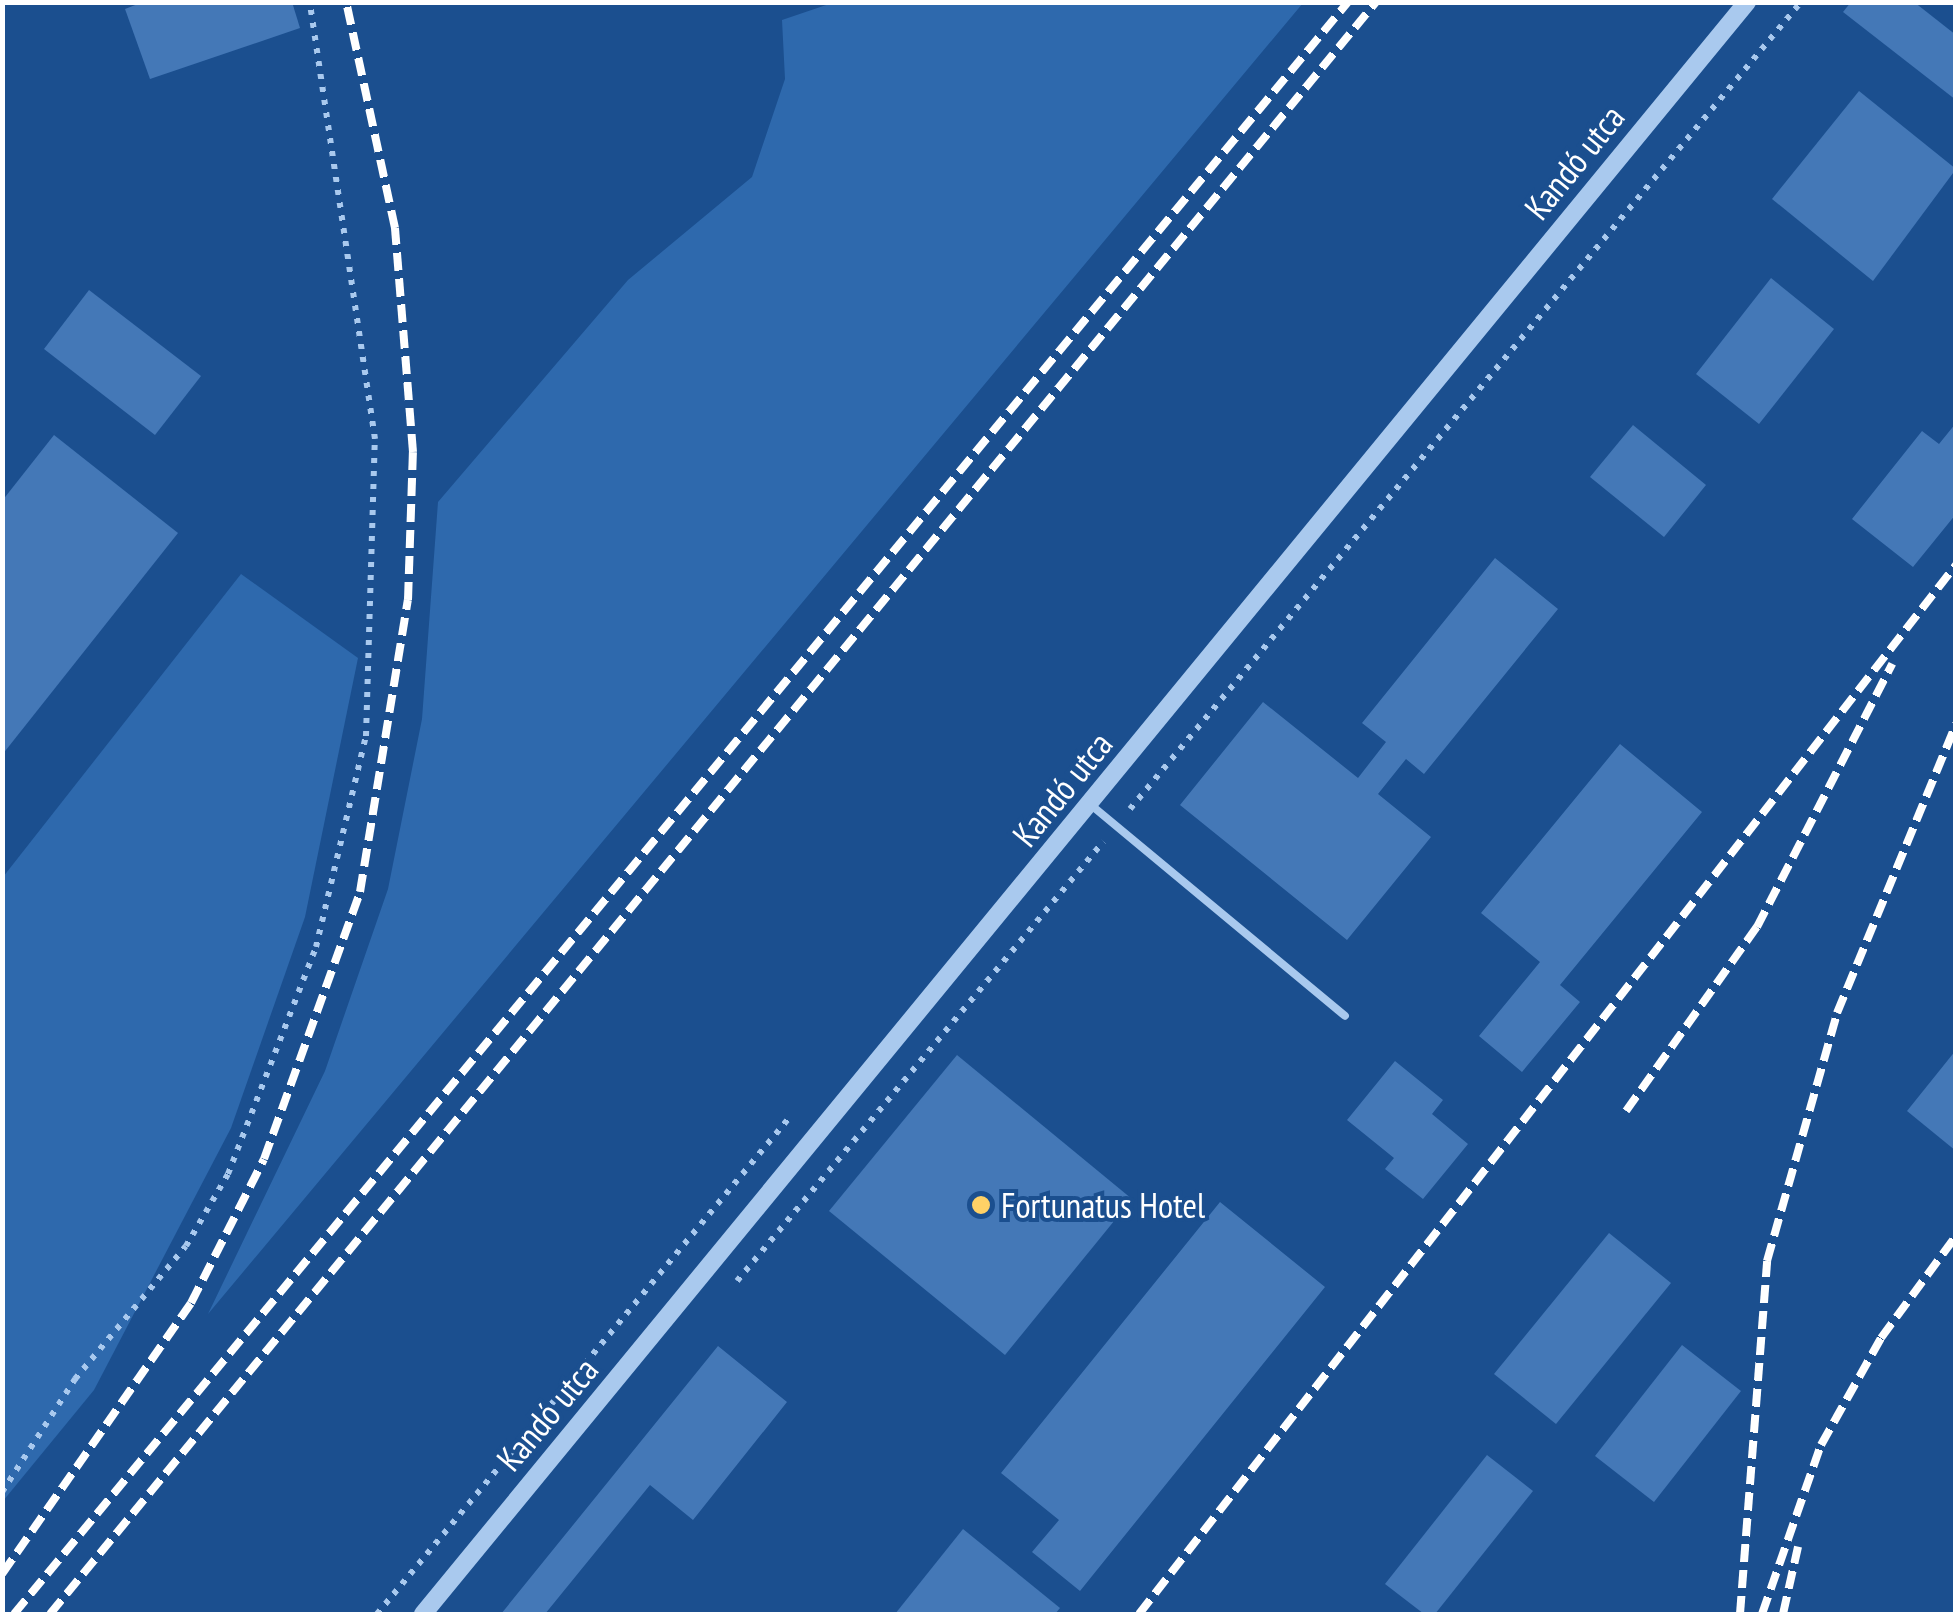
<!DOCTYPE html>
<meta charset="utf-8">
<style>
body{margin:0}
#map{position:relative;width:1958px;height:1617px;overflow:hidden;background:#1b4f8f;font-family:"PT Sans Narrow",sans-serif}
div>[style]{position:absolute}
.green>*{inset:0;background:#2e69ad}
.building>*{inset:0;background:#4478b7}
.path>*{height:6px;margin-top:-3px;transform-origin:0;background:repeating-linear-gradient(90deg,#a9c9ee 0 5px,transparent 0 13px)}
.service>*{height:8px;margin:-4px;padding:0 4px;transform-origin:4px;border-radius:4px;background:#a9c9ee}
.tertiary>*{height:18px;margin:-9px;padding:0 9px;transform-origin:9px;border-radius:9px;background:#a9c9ee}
.rail>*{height:8px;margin-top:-4px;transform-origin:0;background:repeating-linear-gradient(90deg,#fff 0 18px,transparent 0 26px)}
.dots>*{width:28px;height:28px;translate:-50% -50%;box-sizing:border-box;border:5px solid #1b4f8f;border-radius:50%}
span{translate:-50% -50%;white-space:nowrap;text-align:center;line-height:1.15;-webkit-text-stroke:8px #1b4f8f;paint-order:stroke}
.street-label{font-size:35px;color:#fff}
.poi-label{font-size:35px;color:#fff}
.left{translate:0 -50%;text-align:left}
.frame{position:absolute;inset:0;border:5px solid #fff;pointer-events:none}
</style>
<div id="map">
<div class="green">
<i style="clip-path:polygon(835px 2px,1303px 3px,208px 1314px,325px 1071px,388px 889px,422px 719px,438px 502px,628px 280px,752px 177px,785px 79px,782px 20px)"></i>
<i style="clip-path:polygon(241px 574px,358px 658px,305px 917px,231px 1128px,94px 1390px,3px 1501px,3px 877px)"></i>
</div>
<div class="building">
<i style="clip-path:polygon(143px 2px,292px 2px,300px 28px,150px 79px,125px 9px)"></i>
<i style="clip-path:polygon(1851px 2px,1914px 2px,1956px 35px,1956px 100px,1843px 12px)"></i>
<i style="clip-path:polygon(1859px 91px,1956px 169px,1873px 281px,1772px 199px)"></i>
<i style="clip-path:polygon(1771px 278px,1834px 329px,1759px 424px,1696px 374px)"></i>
<i style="clip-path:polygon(89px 290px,201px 376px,155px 435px,44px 349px)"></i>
<i style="clip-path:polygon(1956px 423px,1956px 514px,1913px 567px,1852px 519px,1922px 431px,1939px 444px)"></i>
<i style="clip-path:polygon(1633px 425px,1706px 485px,1664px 537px,1590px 477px)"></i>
<i style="clip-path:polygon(54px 435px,178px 533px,2px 755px,2px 501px)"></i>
<i style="clip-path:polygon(1495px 558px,1558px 609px,1424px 774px,1406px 759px,1378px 794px,1431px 837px,1347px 940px,1180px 805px,1263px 702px,1358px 778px,1386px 742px,1362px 723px)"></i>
<i style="clip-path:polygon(1620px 744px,1702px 812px,1560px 985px,1580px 1002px,1522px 1072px,1479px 1036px,1540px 962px,1481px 913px)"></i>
<i style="clip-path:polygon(1956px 1050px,1956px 1151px,1907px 1111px)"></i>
<i style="clip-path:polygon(957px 1055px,1132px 1199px,1005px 1355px,829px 1211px)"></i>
<i style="clip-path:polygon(1395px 1061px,1443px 1100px,1432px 1114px,1468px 1144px,1423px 1199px,1385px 1169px,1394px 1158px,1347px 1120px)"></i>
<i style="clip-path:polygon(1220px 1202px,1325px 1287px,1080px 1591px,1032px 1552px,1059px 1520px,1001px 1473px)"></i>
<i style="clip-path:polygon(1609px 1233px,1671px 1283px,1556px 1424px,1494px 1374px)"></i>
<i style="clip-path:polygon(1682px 1345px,1741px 1391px,1654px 1502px,1595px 1456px)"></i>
<i style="clip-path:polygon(718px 1346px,787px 1402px,693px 1520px,650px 1485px,545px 1614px,501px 1614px)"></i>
<i style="clip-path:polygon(1487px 1455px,1533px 1491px,1435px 1614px,1424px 1614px,1385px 1584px)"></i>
<i style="clip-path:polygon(963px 1529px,1060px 1608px,1055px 1614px,895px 1614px)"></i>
</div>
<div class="path">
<i style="left:1130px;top:809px;width:1050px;rotate:-50.26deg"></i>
<i style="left:737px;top:1281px;width:572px;rotate:-50.18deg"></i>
<i style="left:2px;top:1492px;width:135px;rotate:-57.1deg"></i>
<i style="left:75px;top:1379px;width:173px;rotate:-50.2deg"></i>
<i style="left:186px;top:1246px;width:83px;rotate:-59.7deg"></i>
<i style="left:228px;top:1174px;width:243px;rotate:-68.8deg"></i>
<i style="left:316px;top:947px;width:217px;rotate:-76.7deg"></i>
<i style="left:366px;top:736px;width:297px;rotate:-88.3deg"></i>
<i style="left:375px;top:439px;width:442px;rotate:-98.5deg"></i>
<i style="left:377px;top:1614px;width:645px;rotate:-50.29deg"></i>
</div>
<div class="service">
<i style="left:1091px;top:805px;width:330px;rotate:39.7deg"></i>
</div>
<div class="tertiary">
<i style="left:423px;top:1614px;width:2086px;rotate:-50.6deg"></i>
</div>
<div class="rail">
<i style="left:1626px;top:1111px;width:226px;rotate:-54.6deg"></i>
<i style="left:1757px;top:927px;width:296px;rotate:-62.8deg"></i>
<i style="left:2px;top:1574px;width:330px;rotate:-55.1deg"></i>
<i style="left:191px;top:1303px;width:161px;rotate:-63.1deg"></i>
<i style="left:264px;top:1159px;width:284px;rotate:-70.2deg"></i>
<i style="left:360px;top:892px;width:296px;rotate:-80.7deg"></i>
<i style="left:408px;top:600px;width:148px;rotate:-88.1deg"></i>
<i style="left:413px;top:452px;width:225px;rotate:-94.6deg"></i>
<i style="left:395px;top:228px;width:231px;rotate:-102.2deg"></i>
<i style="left:14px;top:1614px;width:2092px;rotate:-50.39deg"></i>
<i style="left:50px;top:1614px;width:2087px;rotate:-50.56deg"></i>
<i style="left:1139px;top:1614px;width:1330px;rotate:-52.09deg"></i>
<i style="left:1740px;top:1614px;width:354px;rotate:-85.6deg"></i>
<i style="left:1767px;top:1261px;width:258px;rotate:-74.2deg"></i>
<i style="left:1837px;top:1013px;width:313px;rotate:-67.6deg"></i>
<i style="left:1762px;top:1614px;width:179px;rotate:-70.8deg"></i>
<i style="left:1821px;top:1445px;width:123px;rotate:-60.7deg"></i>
<i style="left:1881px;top:1338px;width:127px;rotate:-53.7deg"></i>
<i style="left:1783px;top:1614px;width:69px;rotate:-77.4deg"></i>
</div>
<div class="dots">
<i style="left:981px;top:1205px;background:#ffd166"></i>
</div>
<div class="street-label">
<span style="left:1574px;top:162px;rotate:-51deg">Kandó utca</span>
<span style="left:1062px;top:789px;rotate:-51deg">Kandó utca</span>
<span style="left:547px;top:1414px;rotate:-50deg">Kandó utca</span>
</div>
<div class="poi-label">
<span class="left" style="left:1001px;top:1205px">Fortunatus Hotel</span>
</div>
<div class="frame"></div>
</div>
